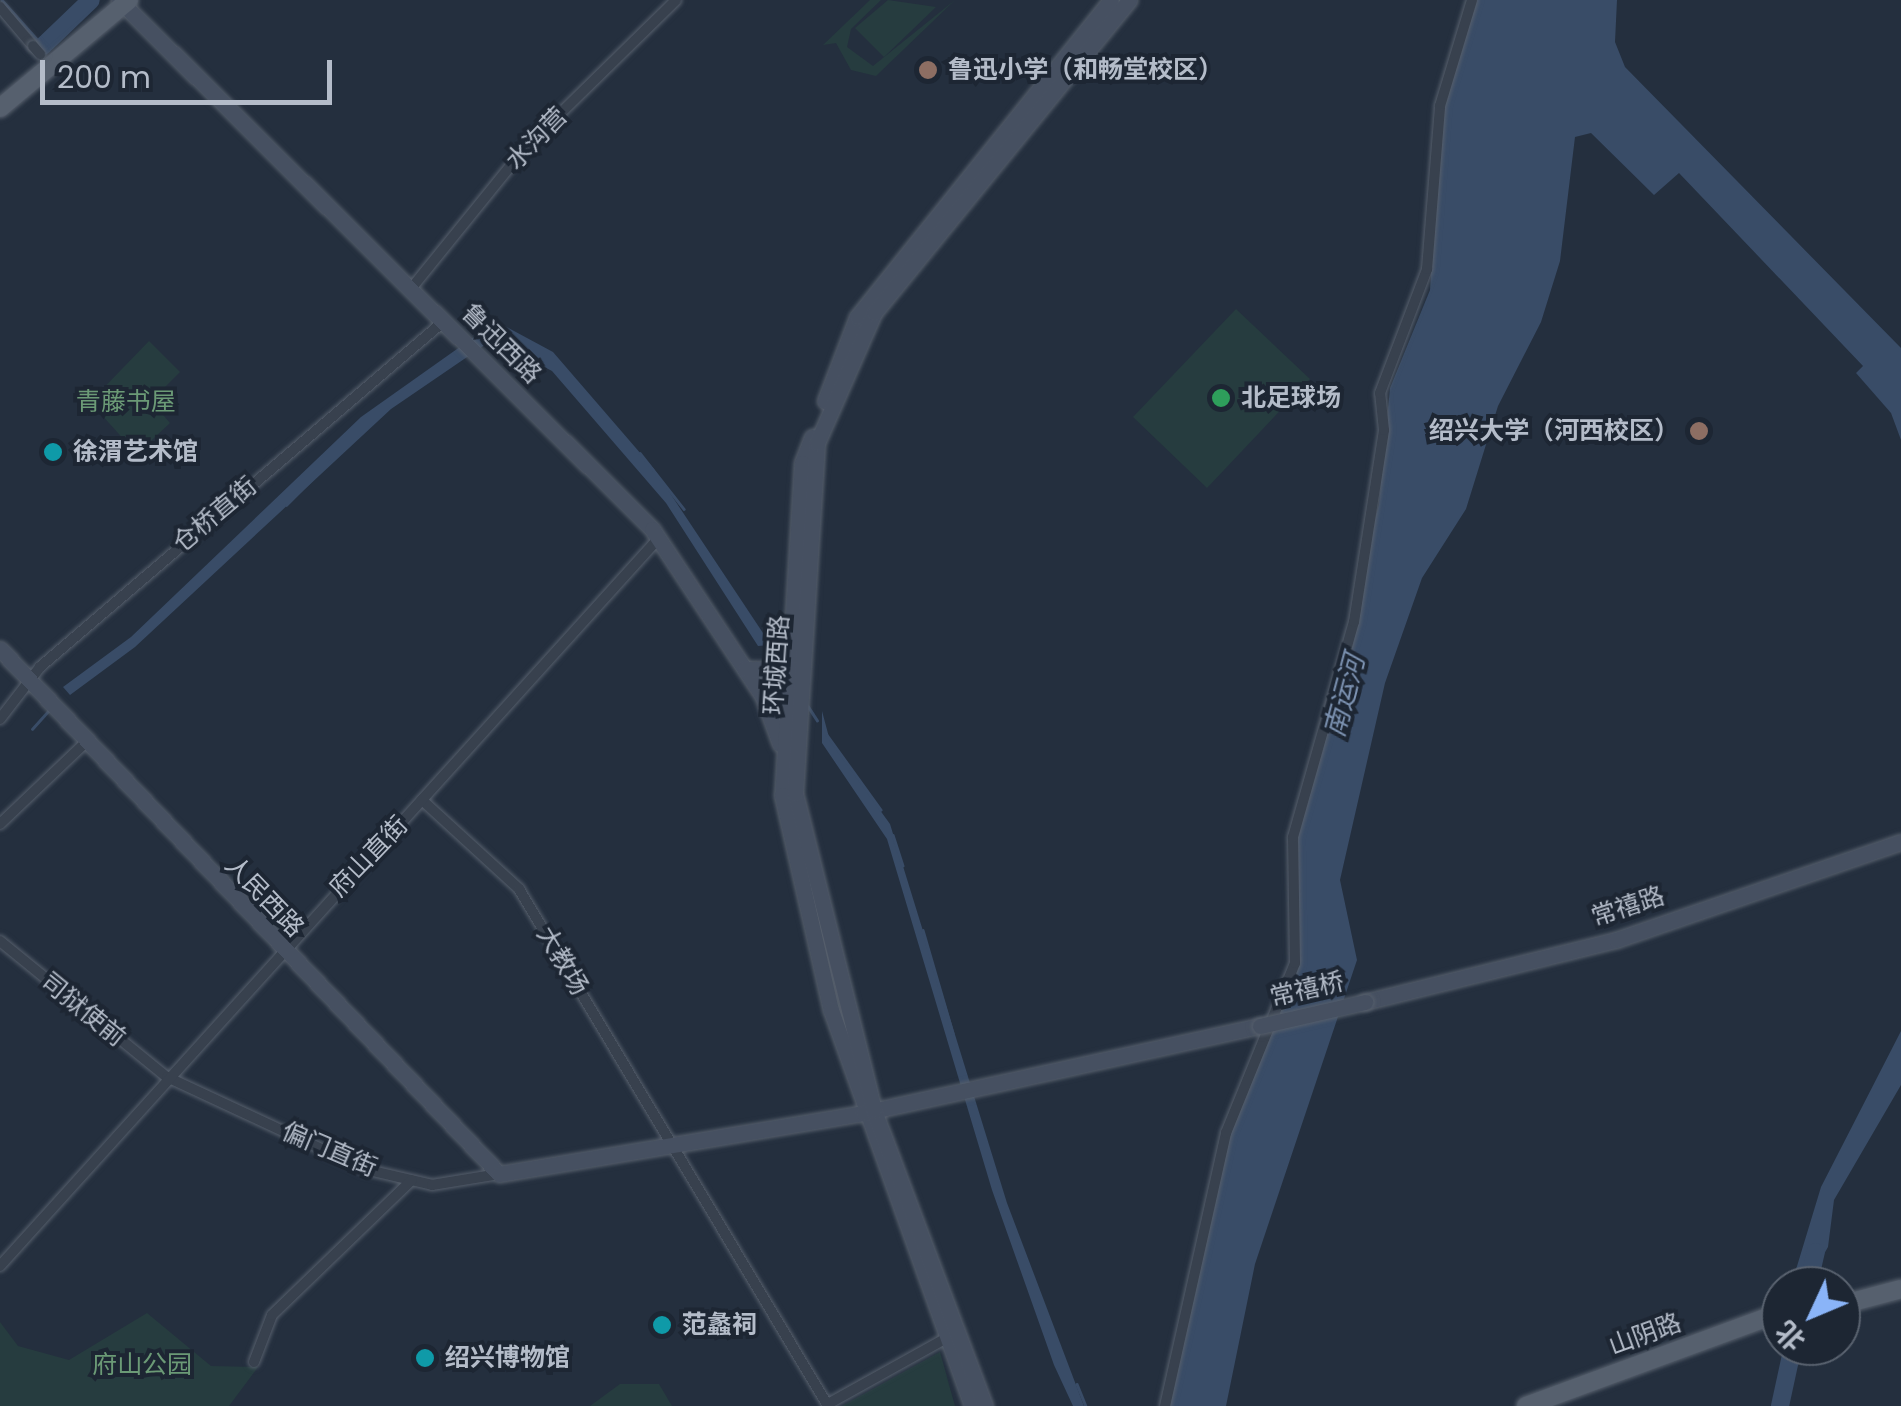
<!DOCTYPE html>
<meta charset="utf-8">
<style>
body{margin:0}
#map{position:relative;width:1901px;height:1406px;overflow:hidden;background:#242f3e;font-family:Poppins,"Noto Sans SC",sans-serif}
div>[style]{position:absolute}
.green>*{inset:0;background:#263c3f}
.water>*{inset:0;background:#394c67}
.stream>*{height:2.5px;margin:-1.25px;padding:0 1.25px;transform-origin:1.25px;border-radius:1.25px;background:#394c67}
.river>*{height:18px;margin:-9px;padding:0 9px;transform-origin:9px;border-radius:9px;background:#394c67}
.roads{filter:drop-shadow(0 0 2px #565f6c) drop-shadow(0 0 2px #565f6c)}
.street>*{height:10px;margin:-5px;padding:0 5px;transform-origin:5px;border-radius:5px;background:#38414e}
.secondary>*{height:15px;margin:-7.5px;padding:0 7.5px;transform-origin:7.5px;border-radius:7.5px;background:#465061}
.primary>*{height:18px;margin:-9px;padding:0 9px;transform-origin:9px;border-radius:9px;background:#56606e}
.bridges{filter:drop-shadow(0 0 2px #565f6c) drop-shadow(0 0 2px #565f6c)}
.street-bridge>*{height:10px;margin:-5px;padding:0 5px;transform-origin:5px;border-radius:5px;background:#38414e}
.secondary-bridge>*{height:15px;margin:-7.5px;padding:0 7.5px;transform-origin:7.5px;border-radius:7.5px;background:#465061}
.dots>*{width:28px;height:28px;translate:-50% -50%;box-sizing:border-box;border:5px solid #1d2633;border-radius:50%}
span{translate:-50% -50%;white-space:nowrap;text-align:center;line-height:1.15;-webkit-text-stroke:8px #1d2633;paint-order:stroke}
.poi-label{font-size:25px;color:#b4bcc9;font-weight:700}
.left{translate:0 -50%;text-align:left}
.right{translate:-100% -50%;text-align:right}
.street-label{font-size:25px;color:#b4bcc9}
.park-label{font-size:25px;color:#6b9a76}
.water-label{font-size:28px;color:#7c92b1;font-style:italic}
.north{position:absolute;left:1761px;top:1266px;width:100px;height:100px;box-sizing:border-box;background:#1d2633;border:2px solid #59626f;border-radius:50%;rotate:226deg;font-size:28px;font-weight:700;line-height:40px;text-align:center;color:#b4bcc9}
.north::after{content:'';display:block;margin:auto;width:35px;height:45px;background:#8ab4f8;clip-path:polygon(50% 0,100% 100%,50% 72%,0 100%)}
.scale{position:absolute;left:40px;top:60px;width:292px;height:45px;box-sizing:border-box;border:5px solid #b4bcc9;border-top:0;padding-left:12px;font-size:30px;line-height:35px;white-space:nowrap;color:#b4bcc9;-webkit-text-stroke:8px #1d2633;paint-order:stroke}
</style>
<div id="map">
<div class="green">
<i style="clip-path:polygon(870px 0,881px 0,851px 29px,847px 47px,873px 66px,955px 0,876px 76px,851px 70px,836px 43px,823px 45px)"></i>
<i style="clip-path:polygon(888px 0,936px 7px,884px 57px,855px 28px)"></i>
<i style="clip-path:polygon(1236px 309px,1310px 379px,1207px 488px,1133px 417px)"></i>
<i style="clip-path:polygon(149px 341px,180px 372px,151px 401px,170px 423px,137px 454px,90px 402px)"></i>
<i style="clip-path:polygon(147px 1313px,211px 1366px,258px 1367px,229px 1406px,0 1406px,0 1322px,18px 1346px,69px 1360px)"></i>
<i style="clip-path:polygon(940px 1352px,955px 1406px,842px 1406px)"></i>
<i style="clip-path:polygon(620px 1384px,659px 1384px,672px 1406px,590px 1406px)"></i>
</div>
<div class="water">
<i style="clip-path:polygon(1476px 0,1617px 0,1615px 42px,1625px 67px,1901px 348px,1901px 440px,1891px 413px,1856px 373px,1863px 366px,1679px 173px,1654px 195px,1591px 133px,1575px 137px,1560px 261px,1541px 322px,1498px 406px,1466px 509px,1422px 578px,1385px 683px,1340px 880px,1357px 960px,1255px 1264px,1226px 1406px,1166px 1406px,1232px 1128px,1290px 986px,1293px 842px,1379px 504px,1390px 388px,1430px 290px,1442px 109px)"></i>
<i style="clip-path:polygon(505px 326px,553px 352px,654px 469px,771px 645px,758px 646px,666px 503px,552px 371px,492px 340px,391px 409px,135px 647px,70px 695px,63px 687px,131px 637px,361px 417px,481px 332px)"></i>
<i style="clip-path:polygon(822px 711px,830px 741px,890px 824px,1007px 1203px,1084px 1406px,1073px 1406px,1054px 1365px,992px 1190px,887px 839px,822px 743px)"></i>
<i style="clip-path:polygon(1901px 1031px,1901px 1085px,1834px 1200px,1828px 1247px,1806px 1286px,1791px 1286px,1821px 1187px)"></i>
</div>
<div class="stream">
<i style="left:2px;top:0;width:62px;rotate:48.3deg"></i>
<i style="left:640px;top:453px;width:71px;rotate:51.8deg"></i>
<i style="left:286px;top:505px;width:62px;rotate:-45deg"></i>
<i style="left:769px;top:642px;width:27px;rotate:59deg"></i>
<i style="left:808px;top:706px;width:17px;rotate:57deg"></i>
<i style="left:32px;top:729px;width:27px;rotate:-48deg"></i>
<i style="left:827px;top:735px;width:92px;rotate:54.2deg"></i>
<i style="left:893px;top:835px;width:32px;rotate:72deg"></i>
<i style="left:923px;top:930px;width:107px;rotate:73.8deg"></i>
<i style="left:1077px;top:1384px;width:24px;rotate:68deg"></i>
</div>
<div class="river">
<i style="left:43px;top:46px;width:66px;rotate:-43.8deg"></i>
<i style="left:1808px;top:1286px;width:35px;rotate:-77deg"></i>
<i style="left:1780px;top:1406px;width:61px;rotate:-77.8deg"></i>
</div>
<div class="roads">
<div class="street">
<i style="left:0;top:7px;width:51px;rotate:49.8deg"></i>
<i style="left:410px;top:290px;width:184px;rotate:-51deg"></i>
<i style="left:526px;top:147px;width:210px;rotate:-44.4deg"></i>
<i style="left:0;top:719px;width:66px;rotate:-52.4deg"></i>
<i style="left:40px;top:667px;width:531px;rotate:-40.57deg"></i>
<i style="left:422px;top:800px;width:132px;rotate:42.5deg"></i>
<i style="left:519px;top:889px;width:602px;rotate:59.13deg"></i>
<i style="left:0;top:824px;width:116px;rotate:-43.6deg"></i>
<i style="left:0;top:941px;width:215px;rotate:39.2deg"></i>
<i style="left:167px;top:1077px;width:217px;rotate:25deg"></i>
<i style="left:364px;top:1169px;width:70px;rotate:13.2deg"></i>
<i style="left:432px;top:1185px;width:68px;rotate:-9.3deg"></i>
<i style="left:0;top:1266px;width:982px;rotate:-47.85deg"></i>
<i style="left:254px;top:1362px;width:50px;rotate:-69deg"></i>
<i style="left:272px;top:1315px;width:194px;rotate:-44deg"></i>
<i style="left:828px;top:1404px;width:134px;rotate:-29.1deg"></i>
<i style="left:1165px;top:1406px;width:280px;rotate:-77.4deg"></i>
<i style="left:1226px;top:1133px;width:183px;rotate:-67.9deg"></i>
<i style="left:1295px;top:963px;width:126px;rotate:-90.9deg"></i>
<i style="left:1293px;top:837px;width:223px;rotate:-74.2deg"></i>
<i style="left:1354px;top:622px;width:194px;rotate:-81.1deg"></i>
<i style="left:1384px;top:430px;width:37px;rotate:-96deg"></i>
<i style="left:1380px;top:393px;width:133px;rotate:-69.2deg"></i>
<i style="left:1427px;top:269px;width:164px;rotate:-85.4deg"></i>
<i style="left:1440px;top:106px;width:111px;rotate:-73.2deg"></i>
</div>
<div class="secondary">
<i style="left:119px;top:0;width:751px;rotate:44.78deg"></i>
<i style="left:652px;top:529px;width:201px;rotate:56.5deg"></i>
<i style="left:763px;top:697px;width:50px;rotate:70.1deg"></i>
<i style="left:825px;top:401px;width:90px;rotate:-69.1deg"></i>
<i style="left:857px;top:317px;width:406px;rotate:-51.3deg"></i>
<i style="left:812px;top:437px;width:28px;rotate:111deg"></i>
<i style="left:802px;top:463px;width:333px;rotate:93.4deg"></i>
<i style="left:782px;top:795px;width:221px;rotate:77.2deg"></i>
<i style="left:831px;top:1010px;width:420px;rotate:70.4deg"></i>
<i style="left:0;top:649px;width:724px;rotate:46.45deg"></i>
<i style="left:499px;top:1174px;width:369px;rotate:-9.5deg"></i>
<i style="left:863px;top:1113px;width:406px;rotate:-12.4deg"></i>
<i style="left:745px;top:669px;width:51px;rotate:1.1deg"></i>
<i style="left:1365px;top:1002px;width:259px;rotate:-13.9deg"></i>
<i style="left:1616px;top:940px;width:301px;rotate:-19deg"></i>
<i style="left:985px;top:1406px;width:316px;rotate:-110.6deg"></i>
<i style="left:874px;top:1110px;width:326px;rotate:-104deg"></i>
<i style="left:795px;top:794px;width:352px;rotate:-86.4deg"></i>
<i style="left:817px;top:443px;width:142px;rotate:-66.3deg"></i>
<i style="left:874px;top:313px;width:404px;rotate:-50.8deg"></i>
</div>
<div class="primary">
<i style="left:0;top:108px;width:168px;rotate:-39.9deg"></i>
<i style="left:1841px;top:1305px;width:62px;rotate:-14.9deg"></i>
<i style="left:1526px;top:1406px;width:272px;rotate:-20.2deg"></i>
</div>
</div>
<div class="bridges">
<div class="street-bridge">
<i style="left:33px;top:46px;width:11px;rotate:49deg"></i>
</div>
<div class="secondary-bridge">
<i style="left:1260px;top:1026px;width:108px;rotate:-12.9deg"></i>
</div>
</div>
<div class="dots">
<i style="left:928px;top:70px;background:#8d6e63"></i>
<i style="left:1221px;top:398px;background:#2e9e5b"></i>
<i style="left:1699px;top:431px;background:#8d6e63"></i>
<i style="left:53px;top:452px;background:#0f9aa8"></i>
<i style="left:662px;top:1325px;background:#0f9aa8"></i>
<i style="left:425px;top:1358px;background:#0f9aa8"></i>
</div>
<div class="poi-label">
<span class="left" style="left:948px;top:70px">鲁迅小学（和畅堂校区）</span>
<span class="left" style="left:1241px;top:398px">北足球场</span>
<span class="right" style="left:1679px;top:431px">绍兴大学（河西校区）</span>
<span class="left" style="left:73px;top:452px">徐渭艺术馆</span>
<span class="left" style="left:682px;top:1325px">范蠡祠</span>
<span class="left" style="left:445px;top:1358px">绍兴博物馆</span>
</div>
<div class="street-label">
<span style="left:537px;top:139px;rotate:-46deg">水沟营</span>
<span style="left:501px;top:344px;rotate:45deg">鲁迅西路</span>
<span style="left:215px;top:515px;rotate:-40deg">仓桥直街</span>
<span style="left:777px;top:665px;rotate:-86deg">环城西路</span>
<span style="left:369px;top:857px;rotate:-46deg">府山直街</span>
<span style="left:264px;top:897px;rotate:46deg">人民西路</span>
<span style="left:1628px;top:907px;rotate:-18deg">常禧路</span>
<span style="left:562px;top:961px;rotate:59deg">大教场</span>
<span style="left:1307px;top:990px;rotate:-13deg">常禧桥</span>
<span style="left:83px;top:1010px;rotate:39deg">司狱使前</span>
<span style="left:329px;top:1150px;rotate:23deg">偏门直街</span>
<span style="left:1645px;top:1335px;rotate:-20deg">山阴路</span>
</div>
<div class="park-label">
<span style="left:126px;top:402px">青藤书屋</span>
<span style="left:142px;top:1365px">府山公园</span>
</div>
<div class="water-label">
<span style="left:1345px;top:696px;rotate:-75deg">南运河</span>
</div>
<div class="north">北</div>
<div class="scale">200 m</div>
</div>
